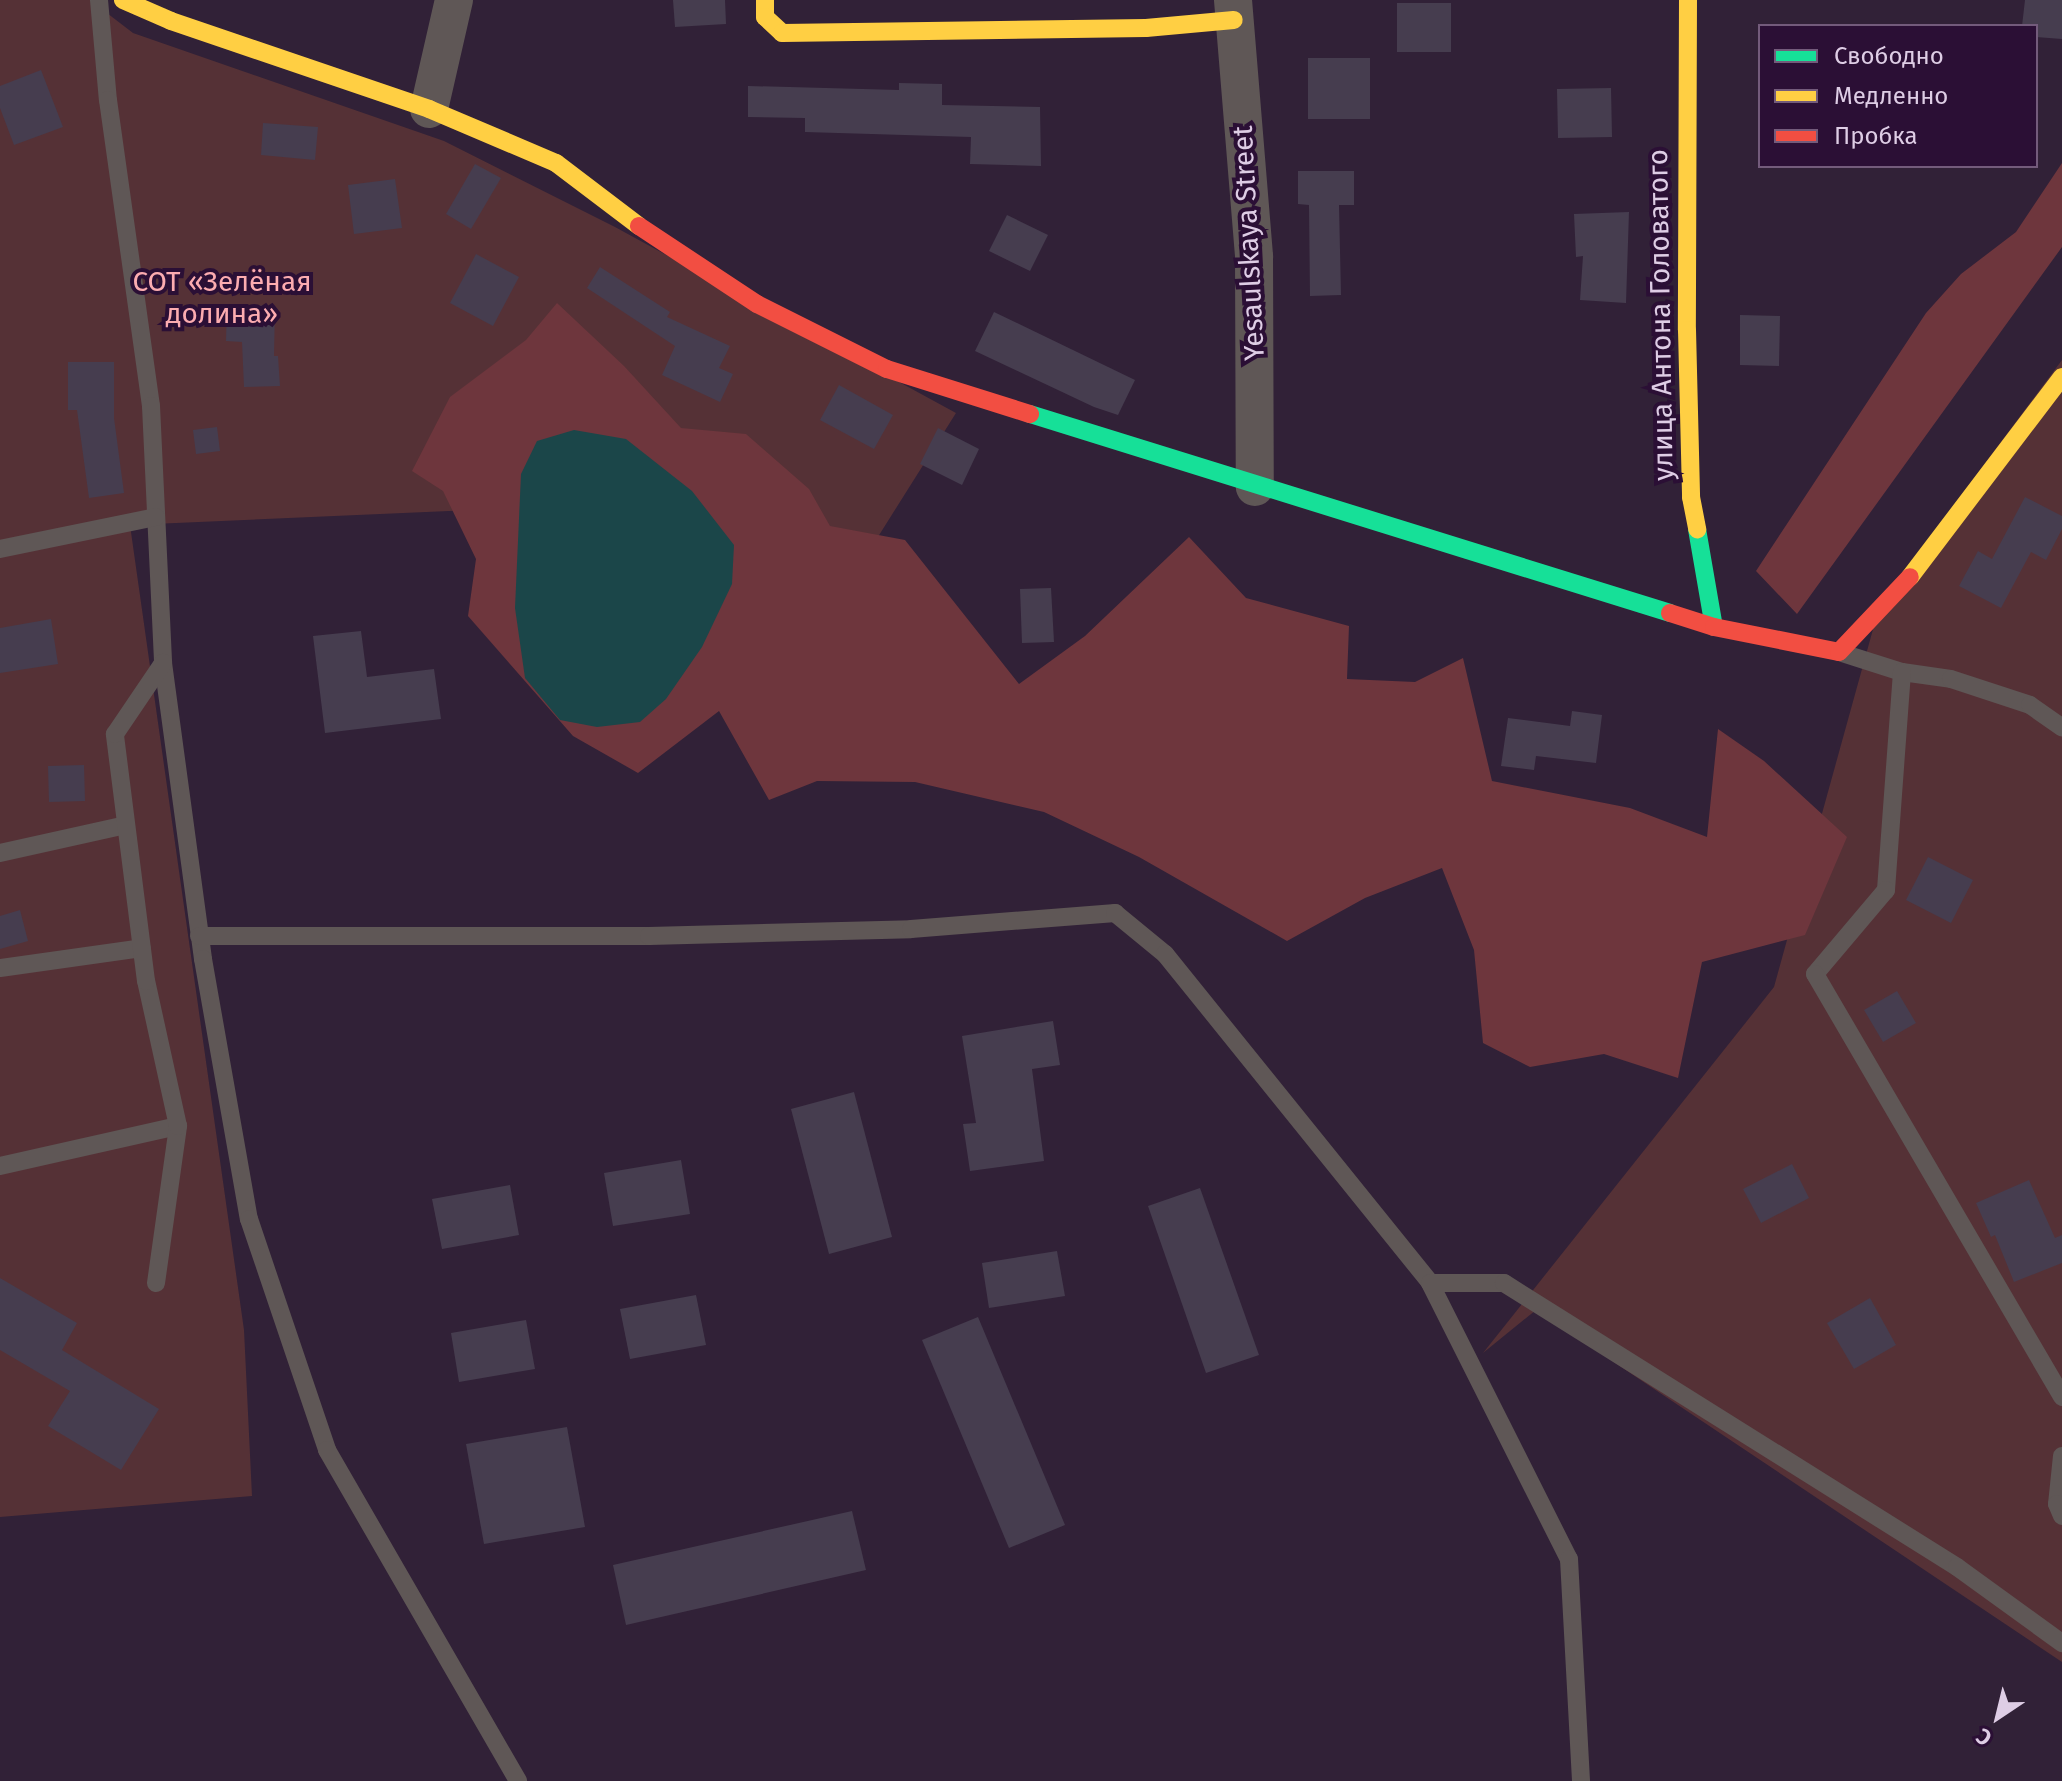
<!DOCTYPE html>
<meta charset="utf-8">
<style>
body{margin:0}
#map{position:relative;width:2062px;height:1781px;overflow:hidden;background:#312137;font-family:"Fira Sans",sans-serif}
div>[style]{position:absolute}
.green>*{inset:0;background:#553136}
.forest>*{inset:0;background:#6e363d}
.water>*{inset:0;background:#1b4649}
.building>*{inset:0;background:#463d4f}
.lane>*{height:18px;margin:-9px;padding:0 9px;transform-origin:9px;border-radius:9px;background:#5f5756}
.street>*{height:38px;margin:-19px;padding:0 19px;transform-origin:19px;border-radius:19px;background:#5f5756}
.fast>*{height:18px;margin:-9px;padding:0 9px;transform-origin:9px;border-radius:9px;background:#16e098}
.slow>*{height:18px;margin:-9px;padding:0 9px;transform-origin:9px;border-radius:9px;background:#ffcf43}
.jam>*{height:18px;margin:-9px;padding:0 9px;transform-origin:9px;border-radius:9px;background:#f24e42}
span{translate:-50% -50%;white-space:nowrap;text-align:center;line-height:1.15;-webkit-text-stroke:8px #2b0f35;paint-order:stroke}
.street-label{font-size:28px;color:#decde5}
.park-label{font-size:28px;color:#fcacb0}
.legend{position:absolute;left:1758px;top:24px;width:280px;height:144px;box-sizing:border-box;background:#2b0f35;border:2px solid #735b7b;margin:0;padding:10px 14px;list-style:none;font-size:24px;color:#decde5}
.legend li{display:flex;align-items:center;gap:16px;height:40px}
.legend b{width:40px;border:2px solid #735b7b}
.north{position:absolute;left:1958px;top:1677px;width:80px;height:80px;-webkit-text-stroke:6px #2b0f35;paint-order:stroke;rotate:215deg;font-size:22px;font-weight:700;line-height:32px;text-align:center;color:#decde5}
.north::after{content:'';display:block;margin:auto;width:28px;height:36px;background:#decde5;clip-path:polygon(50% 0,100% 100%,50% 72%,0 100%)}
</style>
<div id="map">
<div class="green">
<i style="clip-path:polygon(0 0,90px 0,133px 33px,444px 141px,615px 227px,956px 413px,847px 586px,472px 510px,130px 525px,244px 1330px,252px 1496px,0 1517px)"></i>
<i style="clip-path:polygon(2062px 360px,2062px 1662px,1536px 1310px,1483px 1353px,1774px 987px,1880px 604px)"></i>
</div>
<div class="forest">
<i style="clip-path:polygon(2062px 163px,2062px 247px,1797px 614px,1756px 571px,1926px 313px,1961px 274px,2016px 232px)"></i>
<i style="clip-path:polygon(557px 303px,624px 366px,681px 428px,746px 434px,809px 489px,830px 526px,905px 540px,1019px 684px,1085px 636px,1189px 537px,1246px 598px,1349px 626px,1347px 679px,1415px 682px,1463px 658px,1492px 781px,1630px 808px,1707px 837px,1718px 729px,1764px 761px,1847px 837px,1805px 935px,1702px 962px,1678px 1078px,1604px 1054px,1530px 1067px,1483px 1043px,1474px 950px,1442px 868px,1365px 898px,1287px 941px,1139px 857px,1044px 812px,915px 782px,817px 781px,769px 800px,719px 711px,638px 773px,573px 736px,468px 616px,476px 559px,443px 491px,412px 471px,450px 397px,526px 340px)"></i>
</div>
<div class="water">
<i style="clip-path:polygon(574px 430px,626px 439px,692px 491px,734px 545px,732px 584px,702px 647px,666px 699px,640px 722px,597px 727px,560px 720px,525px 678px,515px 608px,521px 474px,537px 441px)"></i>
</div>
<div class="building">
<i style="clip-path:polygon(673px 0,725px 0,726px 24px,675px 27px)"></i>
<i style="clip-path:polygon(2025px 0,2062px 0,2062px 39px,2036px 37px,2036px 26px,2022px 26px)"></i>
<i style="clip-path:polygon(1397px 3px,1451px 3px,1451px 52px,1397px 52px)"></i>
<i style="clip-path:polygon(1308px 58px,1370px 58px,1370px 119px,1308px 119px)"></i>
<i style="clip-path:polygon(41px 70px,63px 127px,14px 145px,0 108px,0 86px)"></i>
<i style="clip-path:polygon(899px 83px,942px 84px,942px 105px,1040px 107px,1041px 166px,970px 164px,971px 137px,805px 132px,805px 118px,748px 117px,748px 86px,899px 90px)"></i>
<i style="clip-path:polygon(1611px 88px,1612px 137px,1558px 138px,1557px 89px)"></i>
<i style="clip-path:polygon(263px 123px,318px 127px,315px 160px,261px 155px)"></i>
<i style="clip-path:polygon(475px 164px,501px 178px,471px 229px,446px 214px)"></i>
<i style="clip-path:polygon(1298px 171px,1354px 171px,1354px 205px,1339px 205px,1341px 295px,1310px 296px,1309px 205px,1298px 204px)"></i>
<i style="clip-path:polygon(395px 179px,402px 228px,354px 234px,348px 185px)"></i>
<i style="clip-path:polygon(1629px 212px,1626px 303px,1580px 300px,1583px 256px,1576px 257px,1574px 214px)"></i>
<i style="clip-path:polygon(1007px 215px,1048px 235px,1030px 271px,989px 251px)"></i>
<i style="clip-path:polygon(476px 254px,519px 277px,493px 326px,450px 303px)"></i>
<i style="clip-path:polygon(600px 267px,670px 312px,667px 317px,730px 346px,719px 368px,733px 374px,720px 402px,662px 375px,675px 346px,587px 288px)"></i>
<i style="clip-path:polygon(227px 305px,275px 306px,274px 356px,278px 356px,280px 386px,244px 387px,242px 342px,226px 341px)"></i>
<i style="clip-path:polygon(994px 312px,1135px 380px,1118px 415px,1094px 407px,975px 351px)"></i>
<i style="clip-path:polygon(1740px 315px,1780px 316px,1779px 366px,1740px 365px)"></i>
<i style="clip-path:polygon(68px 362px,114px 362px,114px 418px,124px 493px,89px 498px,77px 410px,68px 410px)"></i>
<i style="clip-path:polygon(839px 385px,893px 415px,874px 449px,820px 420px)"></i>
<i style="clip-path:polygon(217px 427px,220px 451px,196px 454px,193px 430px)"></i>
<i style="clip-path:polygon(938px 428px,979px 449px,962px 485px,920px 464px)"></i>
<i style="clip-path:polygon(2025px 497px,2062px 516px,2062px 529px,2046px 560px,2031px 552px,2001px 608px,1959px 586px,1978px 551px,1992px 559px)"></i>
<i style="clip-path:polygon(1051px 588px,1054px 642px,1022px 643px,1020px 589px)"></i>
<i style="clip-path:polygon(51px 619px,58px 664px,0 673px,0 628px)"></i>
<i style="clip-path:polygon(361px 631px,367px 677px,434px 669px,441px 719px,325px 733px,313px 636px)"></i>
<i style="clip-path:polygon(1572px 711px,1602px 715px,1596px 763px,1536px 756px,1534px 770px,1501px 766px,1508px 718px,1570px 726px)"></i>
<i style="clip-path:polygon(84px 765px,85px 801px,49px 802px,48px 766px)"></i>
<i style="clip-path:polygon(1928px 857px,1973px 880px,1951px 923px,1906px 900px)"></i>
<i style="clip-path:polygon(20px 910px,28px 941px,0 949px,0 916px)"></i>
<i style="clip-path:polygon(1897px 991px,1916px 1023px,1883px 1042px,1864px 1010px)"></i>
<i style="clip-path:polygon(1053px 1021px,1060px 1065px,1032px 1069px,1044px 1161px,970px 1171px,963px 1124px,976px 1123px,962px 1036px)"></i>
<i style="clip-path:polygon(854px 1092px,892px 1237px,829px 1254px,791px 1109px)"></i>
<i style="clip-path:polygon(681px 1160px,690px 1214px,613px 1226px,604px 1173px)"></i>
<i style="clip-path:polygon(1792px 1164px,1809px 1198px,1761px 1223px,1743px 1189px)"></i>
<i style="clip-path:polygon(2029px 1180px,2055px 1238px,2062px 1235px,2062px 1263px,2014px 1282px,1995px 1235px,1991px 1237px,1976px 1203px)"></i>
<i style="clip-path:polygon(510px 1185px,519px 1235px,442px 1249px,432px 1199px)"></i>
<i style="clip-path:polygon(1200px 1188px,1259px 1355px,1206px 1373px,1148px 1206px)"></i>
<i style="clip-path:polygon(1057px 1251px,1065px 1296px,989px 1308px,982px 1263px)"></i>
<i style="clip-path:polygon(0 1278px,77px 1323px,62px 1350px,159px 1409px,121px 1470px,48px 1426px,70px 1391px,0 1350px)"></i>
<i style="clip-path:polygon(696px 1295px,706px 1345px,630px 1359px,620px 1309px)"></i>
<i style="clip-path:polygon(1870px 1298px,1896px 1345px,1854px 1369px,1827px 1323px)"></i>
<i style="clip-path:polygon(978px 1317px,1065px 1525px,1009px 1548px,922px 1340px)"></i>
<i style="clip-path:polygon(526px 1320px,535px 1369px,459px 1382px,451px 1333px)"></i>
<i style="clip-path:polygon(567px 1427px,585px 1527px,484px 1544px,466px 1444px)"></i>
<i style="clip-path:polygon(852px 1511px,866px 1570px,626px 1625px,613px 1565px)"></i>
</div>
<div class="lane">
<i style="left:99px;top:0;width:100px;rotate:84.9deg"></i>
<i style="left:108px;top:100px;width:309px;rotate:82deg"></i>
<i style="left:151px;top:406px;width:257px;rotate:87.3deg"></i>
<i style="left:163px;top:663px;width:299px;rotate:82.3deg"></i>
<i style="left:203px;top:959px;width:264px;rotate:80deg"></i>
<i style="left:249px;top:1219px;width:244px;rotate:71.3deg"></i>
<i style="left:327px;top:1450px;width:382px;rotate:60deg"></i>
<i style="left:0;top:549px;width:159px;rotate:-11.6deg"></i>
<i style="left:1842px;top:653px;width:63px;rotate:17.6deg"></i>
<i style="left:1902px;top:672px;width:49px;rotate:8.1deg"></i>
<i style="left:1951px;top:679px;width:83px;rotate:18.2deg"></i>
<i style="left:2030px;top:705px;width:39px;rotate:35deg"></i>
<i style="left:1902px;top:672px;width:219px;rotate:94.2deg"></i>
<i style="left:1886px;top:890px;width:110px;rotate:130.2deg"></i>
<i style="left:1815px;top:974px;width:490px;rotate:59.7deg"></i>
<i style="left:0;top:853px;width:129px;rotate:-12.5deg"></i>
<i style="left:199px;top:936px;width:450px"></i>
<i style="left:649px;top:936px;width:262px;rotate:-1.5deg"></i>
<i style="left:911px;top:929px;width:205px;rotate:-4.5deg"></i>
<i style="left:1115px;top:913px;width:65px;rotate:39.4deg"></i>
<i style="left:1165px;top:954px;width:422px;rotate:51.1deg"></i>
<i style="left:1430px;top:1283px;width:309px;rotate:63.3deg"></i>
<i style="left:1569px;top:1559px;width:222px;rotate:86.9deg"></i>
<i style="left:0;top:968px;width:143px;rotate:-8deg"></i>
<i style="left:0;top:1166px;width:182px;rotate:-12.7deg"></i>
<i style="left:156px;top:1283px;width:159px;rotate:-82deg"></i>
<i style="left:178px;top:1126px;width:148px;rotate:-102.4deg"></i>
<i style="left:146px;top:981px;width:249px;rotate:-97.2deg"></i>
<i style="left:115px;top:734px;width:86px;rotate:-55.9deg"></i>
<i style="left:1430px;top:1283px;width:74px"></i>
<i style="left:1504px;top:1283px;width:535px;rotate:32.08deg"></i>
<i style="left:1957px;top:1567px;width:130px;rotate:35.9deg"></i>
<i style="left:2062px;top:1456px;width:48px;rotate:95.9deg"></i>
<i style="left:2057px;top:1504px;width:13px;rotate:67deg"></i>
</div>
<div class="street">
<i style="left:1233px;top:0;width:258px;rotate:85.3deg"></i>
<i style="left:1254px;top:257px;width:230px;rotate:89.8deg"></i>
<i style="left:429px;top:109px;width:112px;rotate:-77.1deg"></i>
</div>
<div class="fast">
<i style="left:1030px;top:414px;width:670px;rotate:17.27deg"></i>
<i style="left:1697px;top:529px;width:99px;rotate:80.2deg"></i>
</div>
<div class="slow">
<i style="left:123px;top:0;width:52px;rotate:23.6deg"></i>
<i style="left:171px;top:21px;width:273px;rotate:18.8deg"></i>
<i style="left:429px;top:109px;width:138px;rotate:23deg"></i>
<i style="left:556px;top:163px;width:104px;rotate:37.2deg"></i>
<i style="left:765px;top:0;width:17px;rotate:90deg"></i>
<i style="left:765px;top:17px;width:23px;rotate:43deg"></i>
<i style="left:782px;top:33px;width:364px;rotate:-0.8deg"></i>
<i style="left:1146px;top:28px;width:88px;rotate:-5.2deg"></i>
<i style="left:1688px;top:0;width:330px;rotate:90.2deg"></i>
<i style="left:1687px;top:330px;width:167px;rotate:88.6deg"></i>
<i style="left:1691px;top:497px;width:33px;rotate:79deg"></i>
<i style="left:1910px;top:577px;width:251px;rotate:-52.8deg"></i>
</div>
<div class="jam">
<i style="left:639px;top:226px;width:141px;rotate:33.5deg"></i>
<i style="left:757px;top:304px;width:145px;rotate:26.6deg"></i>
<i style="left:887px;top:369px;width:150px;rotate:17.5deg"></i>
<i style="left:1670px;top:613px;width:46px;rotate:17.7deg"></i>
<i style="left:1714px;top:627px;width:127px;rotate:11.3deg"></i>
<i style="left:1839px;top:652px;width:103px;rotate:-46.6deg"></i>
</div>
<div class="street-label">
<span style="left:1249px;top:243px;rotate:-93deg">Yesaulskaya Street</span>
<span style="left:1661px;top:315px;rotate:-91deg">улица Антона Головатого</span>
</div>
<div class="park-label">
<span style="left:222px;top:298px">СОТ «Зелёная<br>долина»</span>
</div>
<ul class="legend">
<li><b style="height:10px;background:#16e098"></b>Свободно</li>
<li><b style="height:10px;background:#ffcf43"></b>Медленно</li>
<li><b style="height:10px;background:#f24e42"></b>Пробка</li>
</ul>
<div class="north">С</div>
</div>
